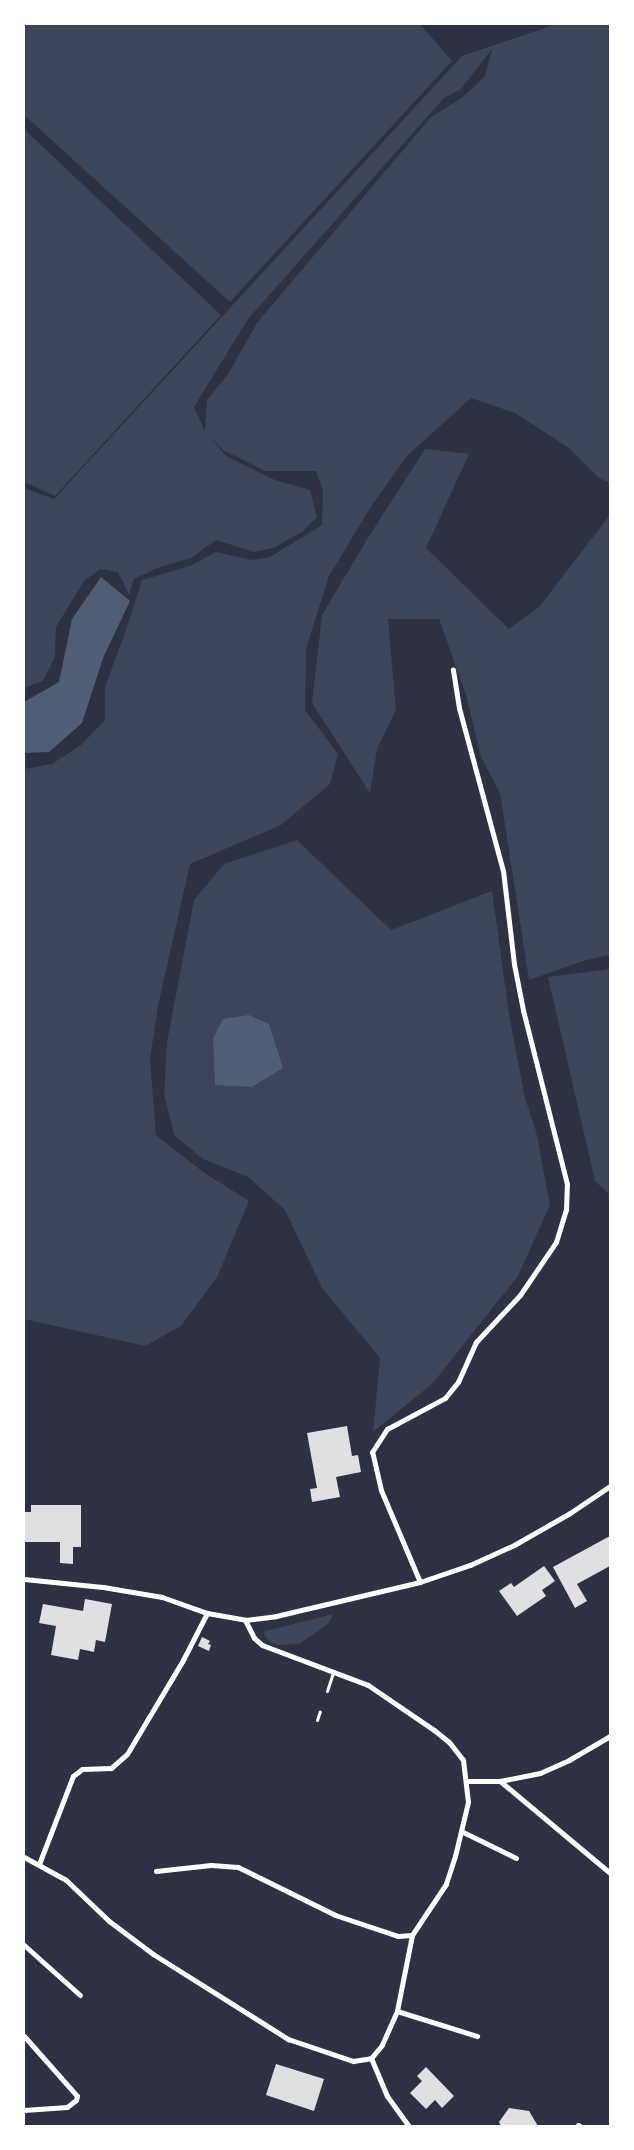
<!DOCTYPE html>
<style>
body{margin:0}
#map{position:relative;width:634px;height:2150px;overflow:hidden;background:#2d3142;font-family:Rubik,sans-serif}
div>[style]{position:absolute}
.green>*{inset:0;background:#3c4559}
.water>*{inset:0;background:#4f5d75}
.building>*{inset:0;background:#e0e0e3}
.service>*{height:3px;margin:-1.5px;padding:0 1.5px;transform-origin:1.5px;border-radius:1.5px;background:#fff}
.minor>*{height:5px;margin:-2.5px;padding:0 2.5px;transform-origin:2.5px;border-radius:2.5px;background:#fff}
span{translate:-50% -50%;white-space:nowrap;text-align:center;line-height:1.15;-webkit-text-stroke:5px #fff;paint-order:stroke}
.frame{position:absolute;inset:0;border:25px solid #fff;pointer-events:none}
</style>
<div id="map">
<div class="green">
<i style="clip-path:polygon(24px 24px,420px 24px,452px 61px,230px 302px,24px 115px)"></i>
<i style="clip-path:polygon(evenodd,557px 24px,610px 24px,610px 483px,599px 478px,569px 448px,515px 413px,471px 398px,407px 456px,370px 508px,329px 576px,306px 649px,305px 710px,338px 754px,330px 784px,281px 825px,190px 864px,158px 1006px,150px 1059px,156px 1135px,203px 1172px,249px 1201px,217px 1277px,181px 1326px,145px 1346px,24px 1319px,24px 769px,52px 764px,81px 745px,105px 720px,105px 687px,126px 630px,142px 580px,190px 566px,216px 552px,252px 560px,270px 557px,322px 525px,323px 491px,316px 471px,265px 471px,223px 450px,208px 435px,226px 456px,275px 480px,310px 490px,317px 517px,302px 532px,273px 548px,254px 552px,216px 540px,191px 558px,160px 567px,134px 579px,129px 595px,118px 572px,100px 569px,84px 581px,56px 627px,55px 657px,43px 681px,24px 688px,24px 488px,54px 499px,462px 56px,557px 24px,492px 49px,485px 76px,463px 97px,431px 117px,257px 323px,228px 374px,207px 400px,205px 431px,194px 407px,248px 319px,444px 98px,461px 89px,492px 49px)"></i>
<i style="clip-path:polygon(24px 129px,221px 315px,55px 496px,24px 482px)"></i>
<i style="clip-path:polygon(425px 449px,469px 454px,426px 548px,509px 629px,539px 607px,610px 515px,610px 955px,586px 960px,529px 980px,500px 793px,481px 757px,466px 695px,439px 619px,388px 619px,396px 710px,377px 749px,370px 793px,312px 703px,322px 615px,366px 541px)"></i>
<i style="clip-path:polygon(297px 840px,391px 930px,492px 891px,509px 1014px,525px 1098px,536px 1131px,550px 1205px,518px 1276px,433px 1383px,373px 1432px,380px 1358px,322px 1288px,285px 1210px,248px 1177px,203px 1159px,174px 1135px,164px 1094px,167px 1042px,194px 900px,224px 864px)"></i>
<i style="clip-path:polygon(610px 969px,610px 1195px,595px 1181px,548px 977px)"></i>
<i style="clip-path:polygon(333px 1614px,328px 1624px,299px 1644px,278px 1645px,270px 1642px,265px 1636px,264px 1633px,266px 1631px)"></i>
</div>
<div class="water">
<i style="clip-path:polygon(101px 577px,130px 601px,103px 658px,82px 723px,49px 752px,24px 753px,24px 702px,59px 682px,72px 619px)"></i>
<i style="clip-path:polygon(249px 1015px,269px 1024px,283px 1068px,252px 1087px,215px 1085px,213px 1038px,223px 1019px)"></i>
</div>
<div class="building">
<i style="clip-path:polygon(347px 1426px,352px 1456px,358px 1455px,361px 1472px,336px 1477px,340px 1497px,312px 1502px,310px 1489px,317px 1488px,307px 1433px)"></i>
<i style="clip-path:polygon(31px 1505px,81px 1505px,81px 1547px,73px 1547px,73px 1564px,60px 1563px,60px 1542px,24px 1542px,24px 1512px,31px 1512px)"></i>
<i style="clip-path:polygon(610px 1536px,610px 1566px,577px 1584px,587px 1601px,575px 1608px,553px 1567px)"></i>
<i style="clip-path:polygon(544px 1566px,555px 1581px,542px 1590px,546px 1596px,517px 1616px,499px 1591px,511px 1583px,514px 1587px)"></i>
<i style="clip-path:polygon(85px 1599px,112px 1604px,105px 1642px,96px 1640px,94px 1652px,80px 1649px,78px 1660px,51px 1655px,56px 1626px,39px 1623px,43px 1604px,83px 1611px)"></i>
<i style="clip-path:polygon(202px 1637px,210px 1641px,208px 1644px,211px 1645px,209px 1651px,198px 1646px)"></i>
<i style="clip-path:polygon(276px 2064px,324px 2079px,314px 2111px,266px 2095px)"></i>
<i style="clip-path:polygon(426px 2067px,454px 2096px,442px 2108px,435px 2100px,426px 2109px,410px 2093px,422px 2081px,417px 2076px)"></i>
<i style="clip-path:polygon(509px 2108px,529px 2111px,538px 2126px,501px 2126px,499px 2122px)"></i>
</div>
<div class="service">
<i style="left:327px;top:1691px;width:20px;rotate:-72deg"></i>
<i style="left:317px;top:1720px;width:9px;rotate:-72deg"></i>
</div>
<div class="minor">
<i style="left:24px;top:1579px;width:79px;rotate:5.8deg"></i>
<i style="left:103px;top:1587px;width:60px;rotate:9.6deg"></i>
<i style="left:162px;top:1597px;width:48px;rotate:19.6deg"></i>
<i style="left:207px;top:1613px;width:39px;rotate:10deg"></i>
<i style="left:245px;top:1620px;width:31px;rotate:-7deg"></i>
<i style="left:276px;top:1616px;width:148px;rotate:-13.3deg"></i>
<i style="left:420px;top:1582px;width:53px;rotate:-18.8deg"></i>
<i style="left:470px;top:1565px;width:48px;rotate:-24.4deg"></i>
<i style="left:514px;top:1545px;width:64px;rotate:-29.7deg"></i>
<i style="left:570px;top:1513px;width:48px;rotate:-34deg"></i>
<i style="left:420px;top:1582px;width:100px;rotate:-113deg"></i>
<i style="left:381px;top:1490px;width:39px;rotate:-103deg"></i>
<i style="left:372px;top:1452px;width:27px;rotate:-57deg"></i>
<i style="left:387px;top:1429px;width:66px;rotate:-28.1deg"></i>
<i style="left:445px;top:1398px;width:21px;rotate:-51deg"></i>
<i style="left:458px;top:1382px;width:44px;rotate:-65.8deg"></i>
<i style="left:476px;top:1342px;width:64px;rotate:-46.9deg"></i>
<i style="left:520px;top:1295px;width:64px;rotate:-55.8deg"></i>
<i style="left:556px;top:1242px;width:34px;rotate:-73deg"></i>
<i style="left:566px;top:1210px;width:26px;rotate:-88deg"></i>
<i style="left:567px;top:1184px;width:179px;rotate:-104.2deg"></i>
<i style="left:523px;top:1010px;width:47px;rotate:-101.1deg"></i>
<i style="left:514px;top:964px;width:94px;rotate:-96.7deg"></i>
<i style="left:503px;top:871px;width:169px;rotate:-105.1deg"></i>
<i style="left:459px;top:708px;width:39px;rotate:-99deg"></i>
<i style="left:245px;top:1620px;width:20px;rotate:63deg"></i>
<i style="left:254px;top:1638px;width:11px;rotate:41deg"></i>
<i style="left:262px;top:1645px;width:113px;rotate:20.7deg"></i>
<i style="left:368px;top:1685px;width:80px;rotate:34.3deg"></i>
<i style="left:434px;top:1730px;width:19px;rotate:39deg"></i>
<i style="left:449px;top:1742px;width:23px;rotate:52deg"></i>
<i style="left:463px;top:1760px;width:42px;rotate:83.2deg"></i>
<i style="left:468px;top:1802px;width:56px;rotate:103.5deg"></i>
<i style="left:455px;top:1856px;width:29px;rotate:108deg"></i>
<i style="left:446px;top:1884px;width:61px;rotate:123.7deg"></i>
<i style="left:412px;top:1935px;width:77px;rotate:101.2deg"></i>
<i style="left:397px;top:2011px;width:37px;rotate:114deg"></i>
<i style="left:382px;top:2045px;width:17px;rotate:130deg"></i>
<i style="left:467px;top:1781px;width:33px"></i>
<i style="left:500px;top:1781px;width:143px;rotate:39.9deg"></i>
<i style="left:500px;top:1781px;width:41px;rotate:-11.3deg"></i>
<i style="left:540px;top:1773px;width:32px;rotate:-24deg"></i>
<i style="left:569px;top:1760px;width:48px;rotate:-30.3deg"></i>
<i style="left:463px;top:1832px;width:59px;rotate:26.1deg"></i>
<i style="left:24px;top:1857px;width:48px;rotate:28.7deg"></i>
<i style="left:66px;top:1880px;width:59px;rotate:43.6deg"></i>
<i style="left:109px;top:1921px;width:55px;rotate:36.9deg"></i>
<i style="left:153px;top:1954px;width:160px;rotate:32.2deg"></i>
<i style="left:288px;top:2039px;width:69px;rotate:18.7deg"></i>
<i style="left:353px;top:2061px;width:18px;rotate:-9deg"></i>
<i style="left:39px;top:1864px;width:94px;rotate:-68.9deg"></i>
<i style="left:73px;top:1776px;width:11px;rotate:-38deg"></i>
<i style="left:82px;top:1769px;width:29px;rotate:-2deg"></i>
<i style="left:111px;top:1768px;width:21px;rotate:-41deg"></i>
<i style="left:127px;top:1754px;width:109px;rotate:-59.2deg"></i>
<i style="left:183px;top:1660px;width:53px;rotate:-62.9deg"></i>
<i style="left:156px;top:1871px;width:55px;rotate:-6.2deg"></i>
<i style="left:211px;top:1865px;width:27px;rotate:4deg"></i>
<i style="left:238px;top:1867px;width:108px;rotate:26.3deg"></i>
<i style="left:335px;top:1915px;width:66px;rotate:18.4deg"></i>
<i style="left:398px;top:1936px;width:14px;rotate:-4deg"></i>
<i style="left:24px;top:1945px;width:75px;rotate:41.8deg"></i>
<i style="left:397px;top:2011px;width:84px;rotate:17.4deg"></i>
<i style="left:24px;top:2036px;width:80px;rotate:48.5deg"></i>
<i style="left:77px;top:2096px;width:4px;rotate:104deg"></i>
<i style="left:76px;top:2100px;width:11px;rotate:142deg"></i>
<i style="left:67px;top:2107px;width:43px;rotate:176deg"></i>
<i style="left:371px;top:2058px;width:41px;rotate:67.2deg"></i>
<i style="left:387px;top:2096px;width:37px;rotate:54deg"></i>
<i style="left:578px;top:2125px;width:2px;rotate:27deg"></i>
</div>
<div class="frame"></div>
</div>
